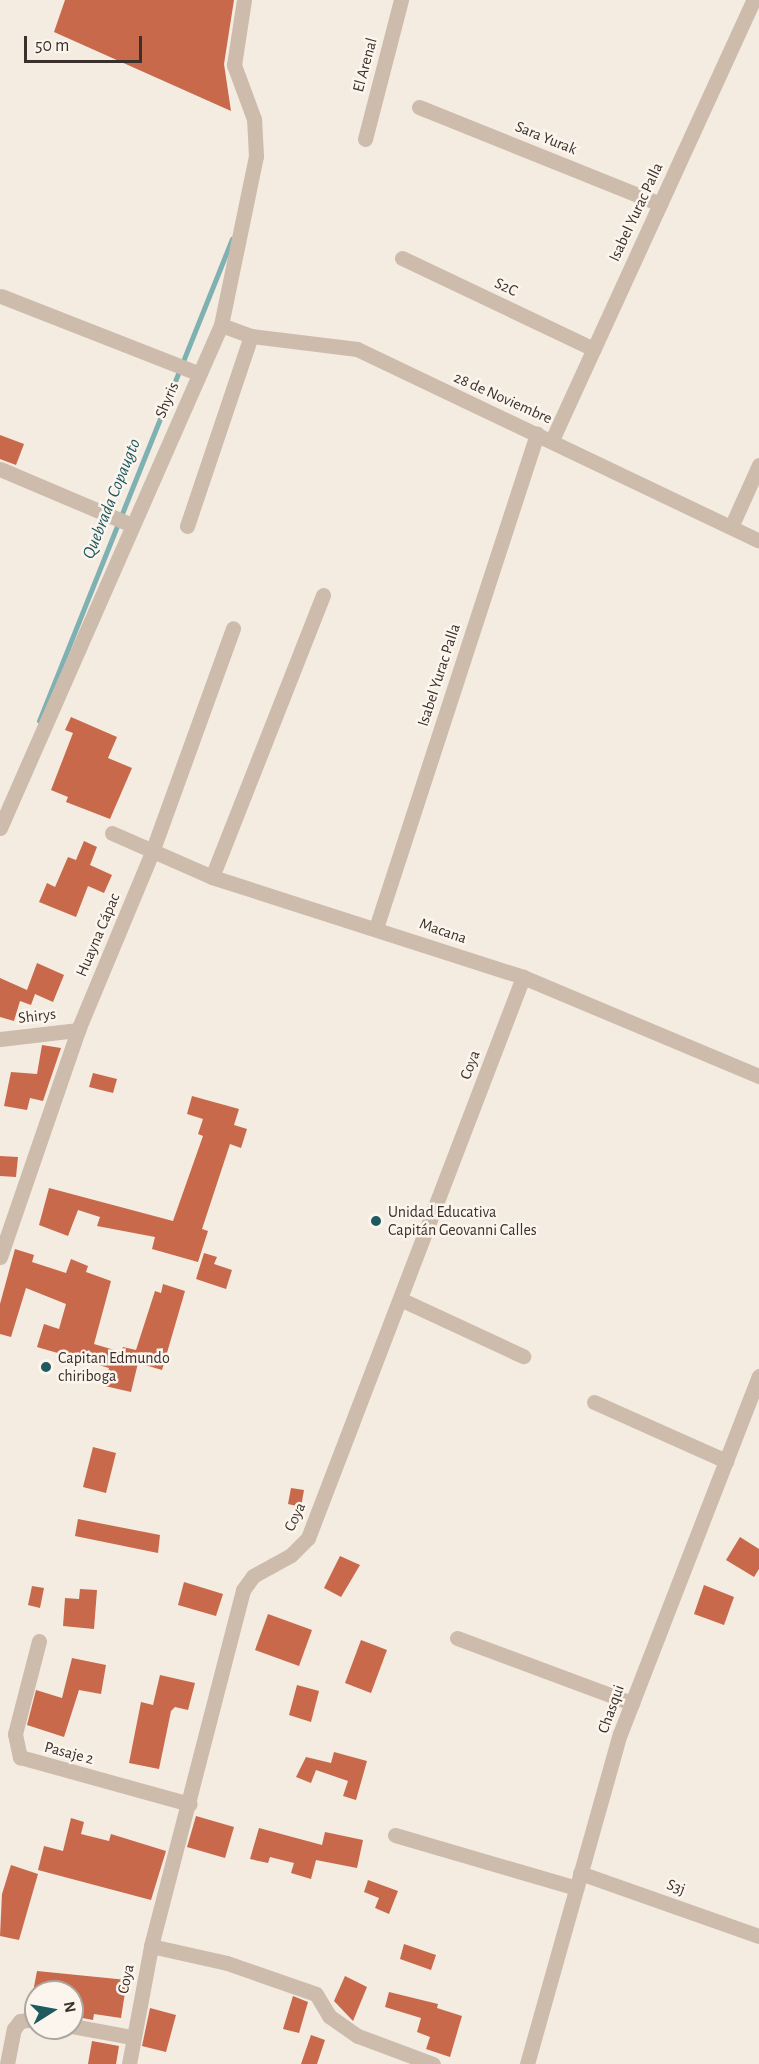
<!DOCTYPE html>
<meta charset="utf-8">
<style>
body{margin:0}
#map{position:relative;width:759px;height:2064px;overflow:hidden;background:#f4ebe1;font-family:"Alegreya Sans",sans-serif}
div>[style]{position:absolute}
.stream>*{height:4.5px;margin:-2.25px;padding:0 2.25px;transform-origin:2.25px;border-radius:2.25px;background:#7fb0b2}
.building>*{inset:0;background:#c8694b}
.minor>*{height:15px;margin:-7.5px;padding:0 7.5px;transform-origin:7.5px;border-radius:7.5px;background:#cdbbac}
.dots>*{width:16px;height:16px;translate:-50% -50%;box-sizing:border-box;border:3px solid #fbf5ee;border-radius:50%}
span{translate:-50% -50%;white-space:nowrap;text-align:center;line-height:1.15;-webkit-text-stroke:5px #fbf5ee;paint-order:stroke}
.street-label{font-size:16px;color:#3b302b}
.poi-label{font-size:16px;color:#3b302b}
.left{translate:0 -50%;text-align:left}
.water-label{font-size:18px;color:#1f5a5e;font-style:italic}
.north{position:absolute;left:24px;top:1980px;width:60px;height:60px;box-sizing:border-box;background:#fbf5ee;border:2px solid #aea6a0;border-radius:50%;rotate:79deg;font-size:16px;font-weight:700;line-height:24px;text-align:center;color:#3b302b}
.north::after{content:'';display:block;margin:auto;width:21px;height:27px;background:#1f5a5e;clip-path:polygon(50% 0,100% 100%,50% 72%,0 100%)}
.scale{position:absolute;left:24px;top:36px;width:118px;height:27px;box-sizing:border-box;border:3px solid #3b302b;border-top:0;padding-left:8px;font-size:18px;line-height:21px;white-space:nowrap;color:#3b302b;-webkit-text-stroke:4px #fbf5ee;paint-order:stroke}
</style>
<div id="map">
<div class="stream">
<i style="left:39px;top:721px;width:519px;rotate:-68.18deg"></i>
</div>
<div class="building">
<i style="clip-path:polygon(65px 0,234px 0,224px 64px,231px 111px,54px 32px)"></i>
<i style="clip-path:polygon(0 435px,24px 444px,16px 465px,0 459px)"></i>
<i style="clip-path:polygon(71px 717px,117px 737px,108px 758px,132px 768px,110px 819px,66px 802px,68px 797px,51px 790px,73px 733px,65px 730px)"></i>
<i style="clip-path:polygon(84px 841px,97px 847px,90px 865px,112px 875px,104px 893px,88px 886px,76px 917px,39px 902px,47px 883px,55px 887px,68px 857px,76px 860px)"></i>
<i style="clip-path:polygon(37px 963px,64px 975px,53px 1002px,35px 994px,31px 1005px,20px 1001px,14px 1021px,0 1017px,0 978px,27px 990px)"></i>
<i style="clip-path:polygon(42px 1045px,61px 1048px,43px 1101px,30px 1098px,27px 1110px,4px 1106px,11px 1072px,37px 1074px)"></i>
<i style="clip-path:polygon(93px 1073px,117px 1079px,113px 1093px,89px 1087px)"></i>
<i style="clip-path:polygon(192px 1096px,239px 1109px,234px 1125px,247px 1129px,241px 1148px,230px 1144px,202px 1229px,208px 1231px,198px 1262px,152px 1249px,155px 1237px,97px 1226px,100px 1217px,78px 1210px,68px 1236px,39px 1225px,49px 1188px,173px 1221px,203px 1136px,198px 1134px,203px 1119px,187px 1114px)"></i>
<i style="clip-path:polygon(0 1156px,18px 1157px,16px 1177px,0 1176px)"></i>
<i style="clip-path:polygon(15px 1249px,34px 1255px,32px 1262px,66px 1273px,71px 1259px,88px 1266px,86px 1272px,111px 1281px,94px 1344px,121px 1352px,123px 1347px,136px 1350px,155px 1291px,161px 1293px,163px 1284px,185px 1291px,162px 1370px,138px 1363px,131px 1392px,105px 1386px,109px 1368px,37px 1347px,44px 1324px,59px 1329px,66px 1304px,26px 1288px,11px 1337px,0 1334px,0 1304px)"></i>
<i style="clip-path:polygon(204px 1253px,217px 1257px,214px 1264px,232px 1270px,226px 1289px,196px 1279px)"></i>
<i style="clip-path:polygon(93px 1447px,116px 1453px,106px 1493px,83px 1487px)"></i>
<i style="clip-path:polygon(291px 1488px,304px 1490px,301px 1507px,288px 1504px)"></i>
<i style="clip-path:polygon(78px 1519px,160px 1535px,158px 1553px,75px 1536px)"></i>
<i style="clip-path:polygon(740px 1537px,759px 1549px,759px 1569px,754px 1577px,726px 1560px)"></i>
<i style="clip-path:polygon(340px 1556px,360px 1565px,341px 1597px,324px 1588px)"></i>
<i style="clip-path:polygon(184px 1582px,223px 1594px,216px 1616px,178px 1605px)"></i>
<i style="clip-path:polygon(704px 1585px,734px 1597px,724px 1625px,694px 1614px)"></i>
<i style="clip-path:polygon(32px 1586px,44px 1588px,40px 1608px,28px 1605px)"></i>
<i style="clip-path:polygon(80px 1589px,97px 1590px,94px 1629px,63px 1626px,65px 1598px,79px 1599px)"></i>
<i style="clip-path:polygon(268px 1614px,312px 1630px,299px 1666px,255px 1650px)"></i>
<i style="clip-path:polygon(361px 1640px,387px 1650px,371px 1693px,345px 1683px)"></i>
<i style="clip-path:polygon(72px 1658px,106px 1665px,101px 1694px,79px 1690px,64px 1737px,27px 1725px,36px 1690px,62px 1698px)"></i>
<i style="clip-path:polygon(160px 1675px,195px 1683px,188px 1710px,175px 1707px,171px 1711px,159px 1769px,129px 1763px,141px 1702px,153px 1705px)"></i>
<i style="clip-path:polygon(297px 1685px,319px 1691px,311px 1722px,289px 1715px)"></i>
<i style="clip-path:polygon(334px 1752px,367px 1761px,356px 1800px,343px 1796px,348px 1781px,316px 1770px,311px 1783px,296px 1777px,306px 1757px,331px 1763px)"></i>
<i style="clip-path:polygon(196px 1816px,234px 1827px,225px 1858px,187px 1847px)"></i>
<i style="clip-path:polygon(71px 1818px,84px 1822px,81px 1834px,109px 1841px,111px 1834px,166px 1851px,151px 1900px,38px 1870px,44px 1846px,63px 1851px)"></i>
<i style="clip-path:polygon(259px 1828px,322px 1845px,325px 1832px,363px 1840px,357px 1868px,316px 1860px,311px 1879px,291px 1873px,294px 1863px,270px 1857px,268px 1863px,250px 1859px)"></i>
<i style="clip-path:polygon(11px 1865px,38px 1874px,19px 1940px,0 1936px,2px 1894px)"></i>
<i style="clip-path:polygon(368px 1880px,398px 1891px,389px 1914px,375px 1908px,379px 1898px,364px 1892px)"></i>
<i style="clip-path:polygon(404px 1944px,436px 1955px,431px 1970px,400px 1959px)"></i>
<i style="clip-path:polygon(37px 1971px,127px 1980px,121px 2018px,94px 2014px,93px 2020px,72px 2016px,72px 1992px,33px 1992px)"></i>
<i style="clip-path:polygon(345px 1976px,367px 1987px,353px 2021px,334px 2001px)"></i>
<i style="clip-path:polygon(389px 1992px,438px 2004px,437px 2008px,462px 2016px,450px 2057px,426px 2049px,430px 2037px,417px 2032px,421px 2018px,385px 2007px)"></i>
<i style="clip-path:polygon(293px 1996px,308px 2002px,299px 2033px,283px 2029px)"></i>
<i style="clip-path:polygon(150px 2008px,176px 2015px,166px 2052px,142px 2046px)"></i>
<i style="clip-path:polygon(311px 2035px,325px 2040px,317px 2064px,301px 2064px)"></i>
<i style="clip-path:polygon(92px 2041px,119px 2046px,116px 2064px,88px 2064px)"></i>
</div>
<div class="minor">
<i style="left:419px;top:107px;width:260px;rotate:21.9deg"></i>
<i style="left:365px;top:139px;width:144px;rotate:-75.5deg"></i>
<i style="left:402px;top:258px;width:212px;rotate:25.4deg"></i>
<i style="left:1px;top:296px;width:211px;rotate:21.4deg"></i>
<i style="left:221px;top:325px;width:32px;rotate:20deg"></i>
<i style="left:251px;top:336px;width:107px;rotate:7deg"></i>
<i style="left:357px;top:349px;width:445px;rotate:25.5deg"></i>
<i style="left:552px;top:440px;width:484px;rotate:-65.4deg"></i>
<i style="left:0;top:469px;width:143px;rotate:23deg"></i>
<i style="left:187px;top:526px;width:200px;rotate:-71.4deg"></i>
<i style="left:731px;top:527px;width:68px;rotate:-65.7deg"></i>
<i style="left:0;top:828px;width:549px;rotate:-66.28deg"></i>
<i style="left:221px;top:325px;width:173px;rotate:-78.3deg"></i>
<i style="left:256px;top:156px;width:37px;rotate:-93deg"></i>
<i style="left:254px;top:119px;width:58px;rotate:-110.3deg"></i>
<i style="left:234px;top:65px;width:66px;rotate:-81.3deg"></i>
<i style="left:112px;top:833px;width:109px;rotate:23.7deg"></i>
<i style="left:212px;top:877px;width:327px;rotate:17.8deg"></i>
<i style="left:523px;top:977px;width:256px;rotate:22.8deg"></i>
<i style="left:212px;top:877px;width:303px;rotate:-68.5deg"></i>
<i style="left:376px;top:928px;width:520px;rotate:-71.95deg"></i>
<i style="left:0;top:1039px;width:79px;rotate:-6.6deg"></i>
<i style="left:0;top:1257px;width:240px;rotate:-71deg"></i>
<i style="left:78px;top:1030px;width:193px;rotate:-67.4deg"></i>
<i style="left:152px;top:852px;width:238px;rotate:-70.1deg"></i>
<i style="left:400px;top:1299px;width:136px;rotate:24.9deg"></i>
<i style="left:594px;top:1402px;width:145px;rotate:24.1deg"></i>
<i style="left:457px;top:1638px;width:187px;rotate:20.4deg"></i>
<i style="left:39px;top:1641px;width:96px;rotate:104.5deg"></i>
<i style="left:15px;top:1734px;width:24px;rotate:78deg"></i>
<i style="left:20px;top:1757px;width:176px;rotate:15.5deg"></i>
<i style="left:395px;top:1835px;width:189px;rotate:16.3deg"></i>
<i style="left:580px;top:1873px;width:190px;rotate:19.4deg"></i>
<i style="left:151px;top:1946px;width:78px;rotate:12.6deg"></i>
<i style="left:227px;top:1963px;width:94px;rotate:19.2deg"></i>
<i style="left:316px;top:1994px;width:26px;rotate:59deg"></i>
<i style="left:329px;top:2016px;width:35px;rotate:35deg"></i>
<i style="left:358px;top:2036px;width:80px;rotate:20.5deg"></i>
<i style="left:72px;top:2026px;width:61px;rotate:10.4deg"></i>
<i style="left:7px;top:2064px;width:36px;rotate:-79deg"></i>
<i style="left:14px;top:2029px;width:10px;rotate:-53deg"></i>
<i style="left:20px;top:2021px;width:16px;rotate:-7deg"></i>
<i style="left:129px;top:2064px;width:120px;rotate:-79.4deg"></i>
<i style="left:151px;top:1946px;width:368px;rotate:-75.5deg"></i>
<i style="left:243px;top:1590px;width:17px;rotate:-54deg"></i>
<i style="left:253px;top:1576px;width:43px;rotate:-28.9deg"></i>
<i style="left:291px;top:1555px;width:24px;rotate:-45deg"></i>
<i style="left:308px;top:1538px;width:601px;rotate:-69.03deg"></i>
<i style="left:527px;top:2064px;width:343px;rotate:-74.3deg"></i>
<i style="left:620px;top:1734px;width:384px;rotate:-68.8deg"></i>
</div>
<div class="dots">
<i style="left:376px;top:1221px;background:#1f5a5e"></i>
<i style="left:46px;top:1367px;background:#1f5a5e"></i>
</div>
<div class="street-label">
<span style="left:365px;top:65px;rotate:-75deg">El Arenal</span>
<span style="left:546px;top:138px;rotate:22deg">Sara Yurak</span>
<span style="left:636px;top:212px;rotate:-65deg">Isabel Yurac Palla</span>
<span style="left:506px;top:287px;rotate:25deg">S2C</span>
<span style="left:503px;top:398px;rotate:24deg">28 de Noviembre</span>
<span style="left:167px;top:400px;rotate:-67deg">Shyris</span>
<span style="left:439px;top:675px;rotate:-72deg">Isabel Yurac Palla</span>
<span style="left:443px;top:931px;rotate:19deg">Macana</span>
<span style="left:98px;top:935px;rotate:-67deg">Huayna Cápac</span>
<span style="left:37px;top:1016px;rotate:-7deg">Shirys</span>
<span style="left:470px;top:1065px;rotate:-69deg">Coya</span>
<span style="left:295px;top:1517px;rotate:-65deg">Coya</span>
<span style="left:611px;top:1709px;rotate:-70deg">Chasqui</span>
<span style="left:69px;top:1753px;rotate:15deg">Pasaje 2</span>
<span style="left:676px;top:1887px;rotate:21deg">S3j</span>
<span style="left:126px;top:1979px;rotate:-78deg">Coya</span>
</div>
<div class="poi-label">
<span class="left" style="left:388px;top:1221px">Unidad Educativa<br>Capitán Geovanni Calles</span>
<span class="left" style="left:58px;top:1367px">Capitan Edmundo<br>chiriboga</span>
</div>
<div class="water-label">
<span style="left:112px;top:499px;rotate:-68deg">Quebrada Copaugto</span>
</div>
<div class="north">N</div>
<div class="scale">50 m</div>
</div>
